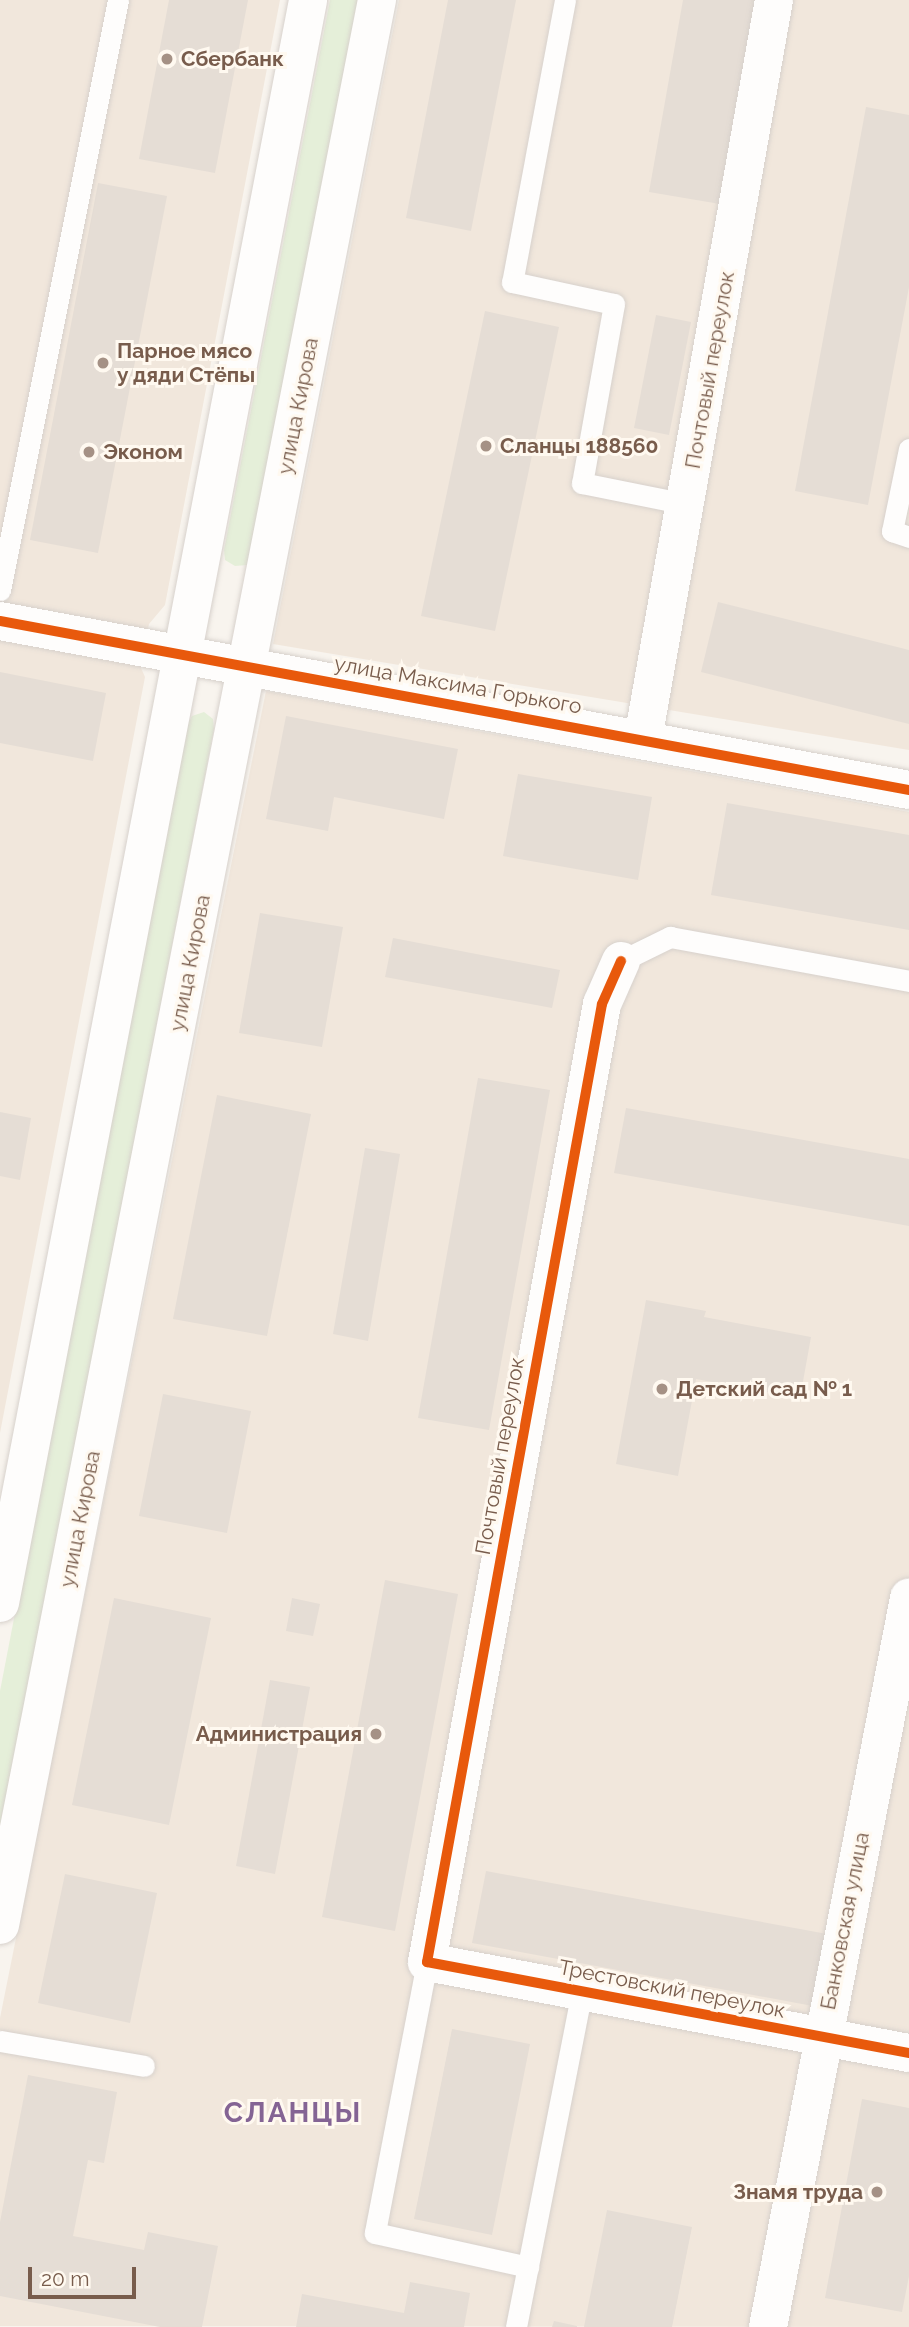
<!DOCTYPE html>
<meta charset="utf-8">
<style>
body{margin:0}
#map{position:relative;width:909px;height:2327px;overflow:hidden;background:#f8f4ee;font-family:Raleway,sans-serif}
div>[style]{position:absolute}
.residential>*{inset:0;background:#f1e7dc}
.green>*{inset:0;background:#e5efd9}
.building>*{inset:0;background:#e5ddd5}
.roads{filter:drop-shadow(0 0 2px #d7d1cc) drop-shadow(0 0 2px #d7d1cc)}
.service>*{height:21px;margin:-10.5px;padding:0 10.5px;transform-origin:10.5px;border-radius:10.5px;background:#fefdfc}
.minor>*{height:38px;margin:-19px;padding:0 19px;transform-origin:19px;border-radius:19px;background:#fefdfc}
.secondary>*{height:38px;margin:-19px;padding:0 19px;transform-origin:19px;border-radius:19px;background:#fefdfc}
.cycleway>*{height:10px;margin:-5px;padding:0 5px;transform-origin:5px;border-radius:5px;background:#e8590c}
.dots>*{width:19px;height:19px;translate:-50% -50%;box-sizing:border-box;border:4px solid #fff9f0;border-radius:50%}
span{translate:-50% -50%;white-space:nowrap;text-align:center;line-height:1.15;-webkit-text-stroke:6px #fff9f0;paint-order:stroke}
.poi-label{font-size:21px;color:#785c4c;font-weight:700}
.left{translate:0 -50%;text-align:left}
.right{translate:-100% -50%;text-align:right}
.street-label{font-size:21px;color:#785c4c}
.district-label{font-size:28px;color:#846494;font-weight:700;letter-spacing:2px}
.scale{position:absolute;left:28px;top:2267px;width:108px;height:32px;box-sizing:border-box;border:4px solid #785c4c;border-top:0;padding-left:9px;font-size:21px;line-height:24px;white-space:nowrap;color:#785c4c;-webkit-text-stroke:5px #fff9f0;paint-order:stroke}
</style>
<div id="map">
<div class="residential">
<i style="clip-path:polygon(0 0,280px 0,165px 605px,149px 624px,141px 668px,145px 677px,0 1433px)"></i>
<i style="clip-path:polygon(399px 0,909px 0,909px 750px,273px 644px)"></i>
<i style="clip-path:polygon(266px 691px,909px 812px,909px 2327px,0 2326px,0 2018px)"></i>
</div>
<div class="green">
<i style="clip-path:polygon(330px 0,360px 0,252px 556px,247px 565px,235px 566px,225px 560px,224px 550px)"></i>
<i style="clip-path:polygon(204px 712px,213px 719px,214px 729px,0 1836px,0 1691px,186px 727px,192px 716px)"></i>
</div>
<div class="building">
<i style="clip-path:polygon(169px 0,248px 0,215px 173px,139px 159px)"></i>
<i style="clip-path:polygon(448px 0,516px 0,471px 231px,406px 218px)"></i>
<i style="clip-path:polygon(683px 0,757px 0,720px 204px,649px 192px)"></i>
<i style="clip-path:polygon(866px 107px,909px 115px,909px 287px,868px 505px,795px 491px)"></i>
<i style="clip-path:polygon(98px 183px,167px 196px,98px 553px,30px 540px)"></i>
<i style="clip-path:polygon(485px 311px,559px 327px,495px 631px,421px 616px)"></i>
<i style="clip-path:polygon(656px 315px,691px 322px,669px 435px,634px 428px)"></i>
<i style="clip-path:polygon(718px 602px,909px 650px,909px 724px,701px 672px)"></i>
<i style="clip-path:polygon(0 672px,106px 693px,93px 761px,0 743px)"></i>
<i style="clip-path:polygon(286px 716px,458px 749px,444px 819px,334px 797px,328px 831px,266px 819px)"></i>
<i style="clip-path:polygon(518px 774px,652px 797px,638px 880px,503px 856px)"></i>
<i style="clip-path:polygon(727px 803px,909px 835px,909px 930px,711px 895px)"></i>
<i style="clip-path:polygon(260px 913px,343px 927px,322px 1047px,239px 1033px)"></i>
<i style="clip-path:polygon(393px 938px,560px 970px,552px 1008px,385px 977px)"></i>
<i style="clip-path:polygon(478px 1078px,550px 1090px,489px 1430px,418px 1418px)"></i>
<i style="clip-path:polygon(217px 1095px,311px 1114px,267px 1336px,173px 1319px)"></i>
<i style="clip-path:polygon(626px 1108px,909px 1159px,909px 1226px,614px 1173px)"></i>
<i style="clip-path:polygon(0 1112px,31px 1118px,20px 1180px,0 1176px)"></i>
<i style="clip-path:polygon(365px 1148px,400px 1154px,368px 1341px,333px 1334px)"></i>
<i style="clip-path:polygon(646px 1300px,706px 1311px,704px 1317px,811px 1337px,800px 1398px,696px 1379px,678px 1476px,616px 1464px)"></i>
<i style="clip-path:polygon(163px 1394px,251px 1411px,227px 1533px,139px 1516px)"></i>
<i style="clip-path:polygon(385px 1580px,458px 1594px,395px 1931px,322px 1917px)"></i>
<i style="clip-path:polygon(114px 1598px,211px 1618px,169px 1825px,72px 1805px)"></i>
<i style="clip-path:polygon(292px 1598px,320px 1604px,313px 1636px,286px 1631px)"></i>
<i style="clip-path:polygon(270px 1680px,310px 1687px,275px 1874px,236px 1866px)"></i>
<i style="clip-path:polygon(486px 1871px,827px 1934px,813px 2006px,472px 1943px)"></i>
<i style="clip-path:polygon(65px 1874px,157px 1893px,130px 2023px,38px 2003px)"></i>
<i style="clip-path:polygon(452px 2029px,530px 2044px,492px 2235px,414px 2219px)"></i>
<i style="clip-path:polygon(28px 2075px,117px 2092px,104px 2163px,88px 2160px,73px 2236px,144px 2250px,148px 2232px,218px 2246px,202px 2327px,160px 2327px,0 2296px,0 2222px)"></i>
<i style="clip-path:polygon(862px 2099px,909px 2108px,909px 2276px,902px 2312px,825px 2298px)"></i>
<i style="clip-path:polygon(607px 2210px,692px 2227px,672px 2327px,584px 2327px)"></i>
<i style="clip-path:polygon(410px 2282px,470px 2293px,464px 2327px,296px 2327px,302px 2294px,404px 2313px)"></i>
<i style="clip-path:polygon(554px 2321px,577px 2326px,577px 2327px,552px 2327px)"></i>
</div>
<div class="roads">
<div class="service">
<i style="left:565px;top:0;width:287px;rotate:100.6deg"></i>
<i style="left:512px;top:282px;width:104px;rotate:12.2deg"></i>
<i style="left:614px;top:304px;width:182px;rotate:100.1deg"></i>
<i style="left:582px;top:483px;width:106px;rotate:11.4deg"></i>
<i style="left:909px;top:449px;width:84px;rotate:101.7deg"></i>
<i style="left:892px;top:531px;width:18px;rotate:19deg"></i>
<i style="left:0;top:590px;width:602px;rotate:-78.69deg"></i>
<i style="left:621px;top:961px;width:55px;rotate:-26.1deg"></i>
<i style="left:670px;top:937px;width:243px;rotate:10.4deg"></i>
<i style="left:427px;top:1962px;width:276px;rotate:100.9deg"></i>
<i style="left:375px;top:2233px;width:157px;rotate:12.5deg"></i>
<i style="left:0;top:2041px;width:146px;rotate:9.8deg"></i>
<i style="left:516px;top:2327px;width:342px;rotate:-78.9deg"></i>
</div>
<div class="minor">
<i style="left:0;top:621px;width:925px;rotate:10.53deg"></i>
<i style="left:643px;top:739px;width:751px;rotate:-79.95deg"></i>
<i style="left:621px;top:961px;width:47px;rotate:113.8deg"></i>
<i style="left:602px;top:1004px;width:974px;rotate:100.35deg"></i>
<i style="left:427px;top:1962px;width:491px;rotate:10.7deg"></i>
<i style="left:768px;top:2327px;width:743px;rotate:-79.05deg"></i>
</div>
<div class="secondary">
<i style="left:0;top:1603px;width:1632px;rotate:-79.12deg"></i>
<i style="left:0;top:1925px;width:1962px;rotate:-78.92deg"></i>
</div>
</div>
<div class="cycleway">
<i style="left:0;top:621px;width:925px;rotate:10.53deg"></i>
<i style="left:621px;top:961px;width:47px;rotate:113.8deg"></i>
<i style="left:602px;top:1004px;width:974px;rotate:100.35deg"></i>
<i style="left:427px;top:1962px;width:491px;rotate:10.7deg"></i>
</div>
<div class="dots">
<i style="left:167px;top:59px;background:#a59185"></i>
<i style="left:103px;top:363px;background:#a59185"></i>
<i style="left:486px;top:446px;background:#a59185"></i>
<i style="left:89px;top:452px;background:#a59185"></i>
<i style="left:662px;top:1389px;background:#a59185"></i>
<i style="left:376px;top:1734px;background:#a59185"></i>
<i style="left:877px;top:2192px;background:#a59185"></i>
</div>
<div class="poi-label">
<span class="left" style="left:181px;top:59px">Сбербанк</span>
<span class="left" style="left:117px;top:363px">Парное мясо<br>у дяди Стёпы</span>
<span class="left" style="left:500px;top:446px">Сланцы 188560</span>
<span class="left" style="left:103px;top:452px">Эконом</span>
<span class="left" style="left:676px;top:1389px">Детский сад № 1</span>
<span class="right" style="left:362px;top:1734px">Администрация</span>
<span class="right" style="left:863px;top:2192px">Знамя труда</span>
</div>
<div class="street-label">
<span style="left:710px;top:370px;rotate:-80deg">Почтовый переулок</span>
<span style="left:298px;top:406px;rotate:-79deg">улица Кирова</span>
<span style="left:458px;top:685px;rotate:10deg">улица Максима Горького</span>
<span style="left:190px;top:963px;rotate:-79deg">улица Кирова</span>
<span style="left:500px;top:1456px;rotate:-80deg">Почтовый переулок</span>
<span style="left:80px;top:1519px;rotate:-79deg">улица Кирова</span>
<span style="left:845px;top:1921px;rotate:-79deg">Банковская улица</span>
<span style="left:672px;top:1989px;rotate:11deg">Трестовский переулок</span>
</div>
<div class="district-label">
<span style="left:293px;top:2113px">СЛАНЦЫ</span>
</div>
<div class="scale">20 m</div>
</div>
